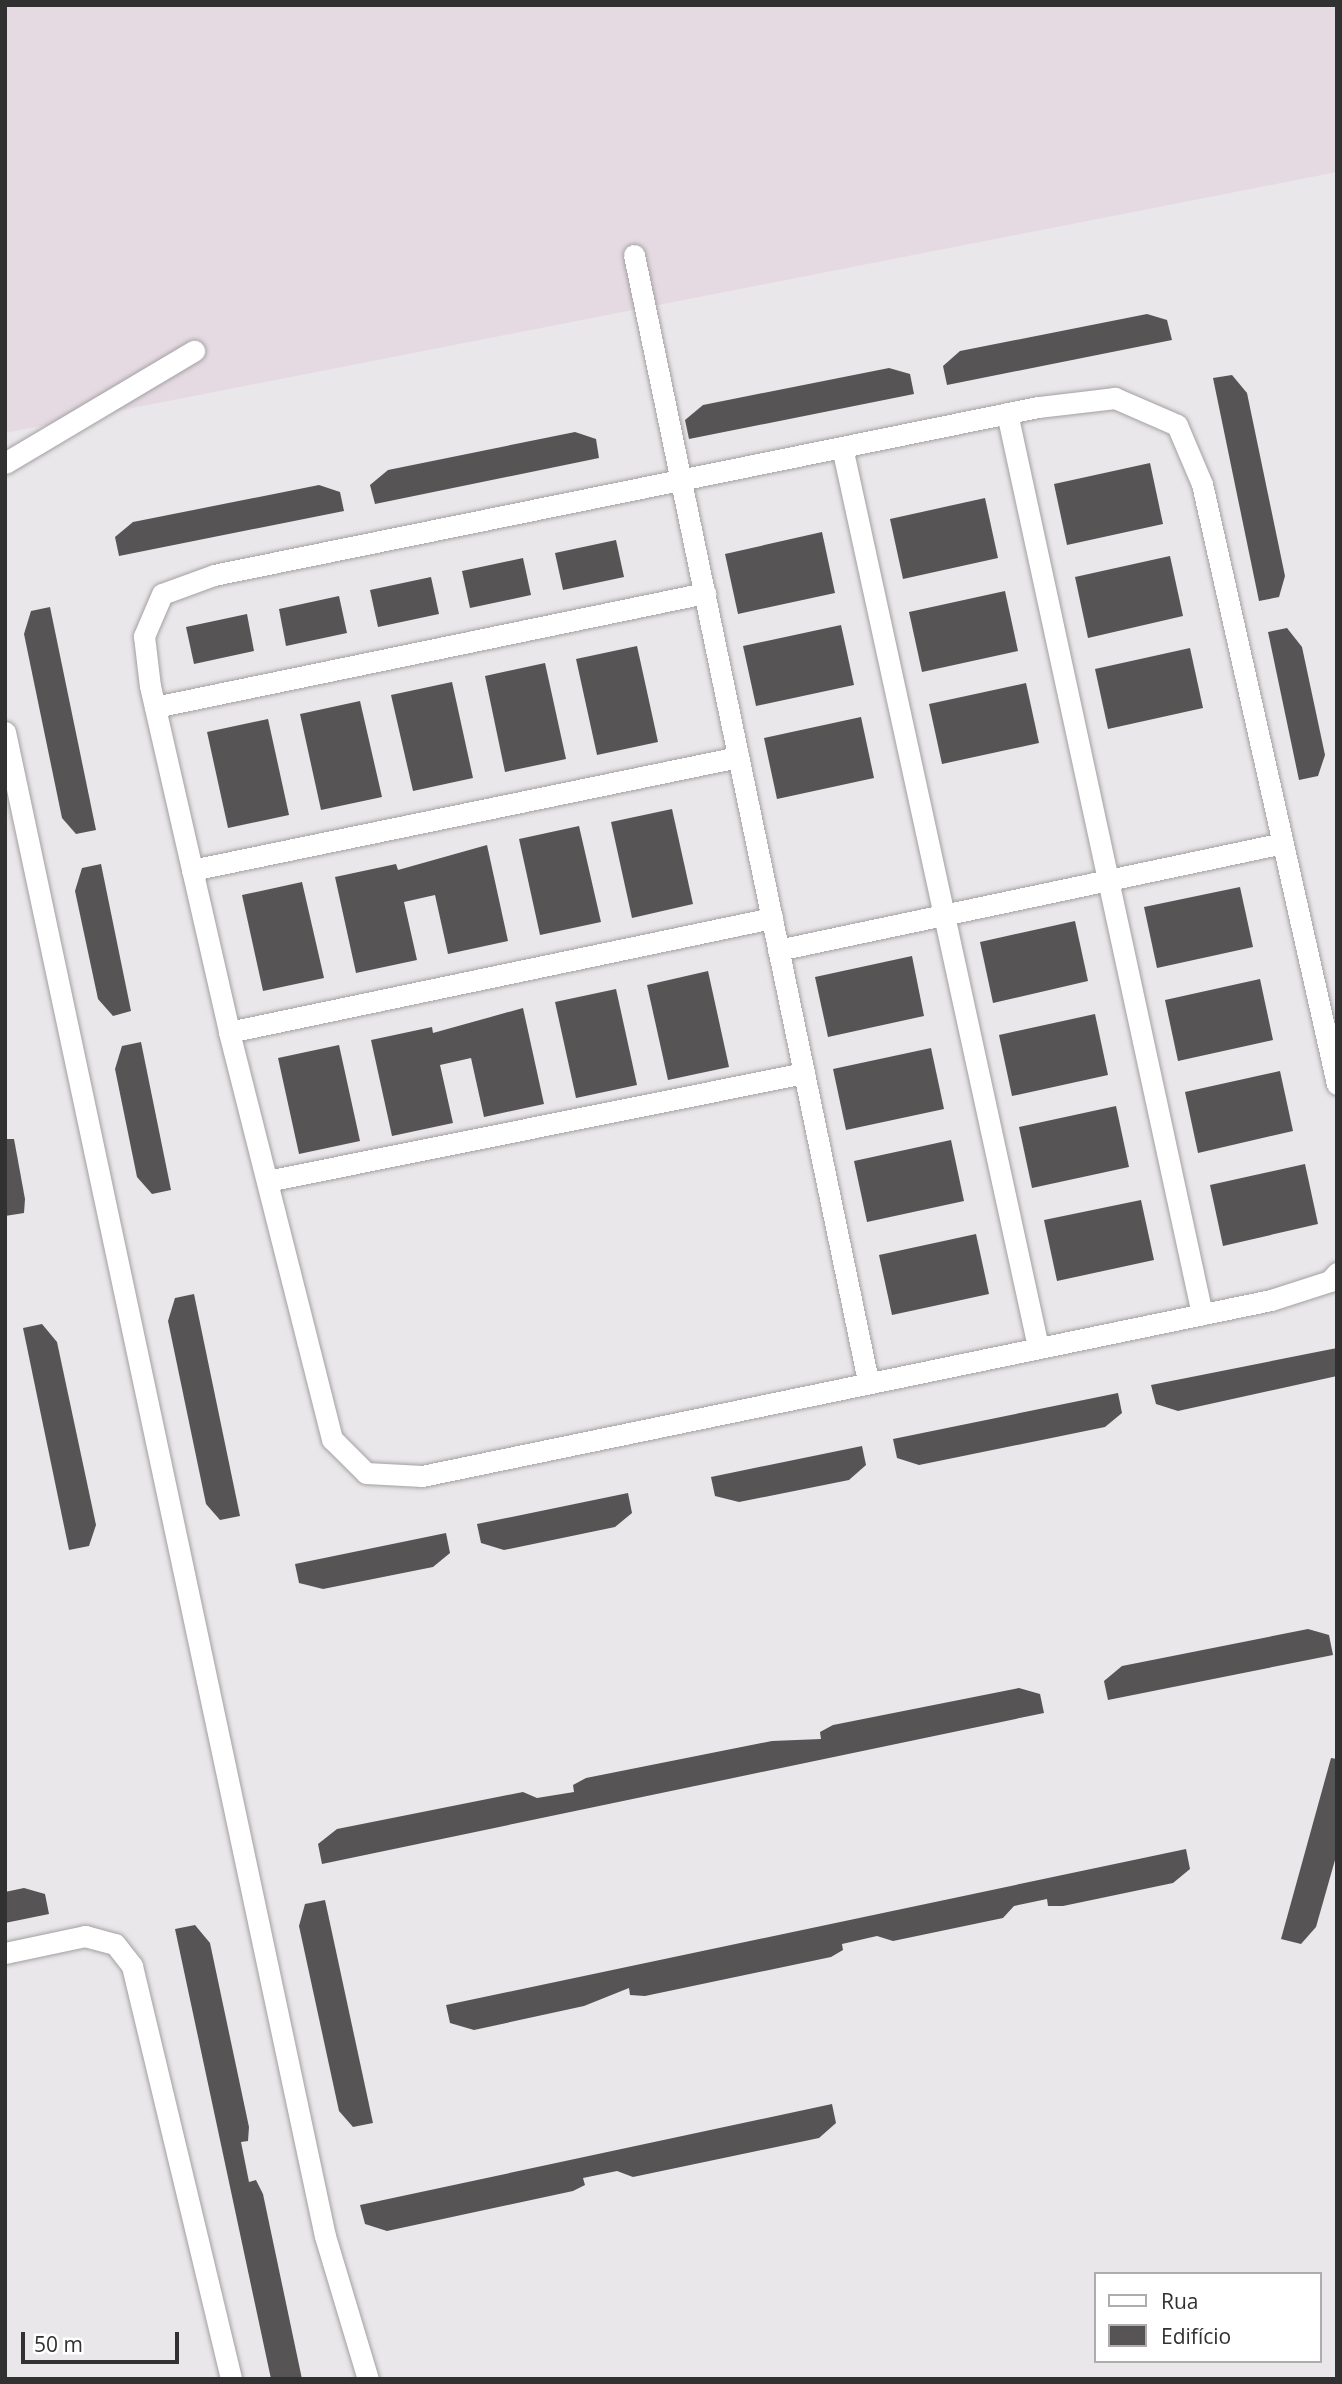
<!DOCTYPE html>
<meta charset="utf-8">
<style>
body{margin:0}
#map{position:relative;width:1342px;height:2384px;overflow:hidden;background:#eae7ea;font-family:"Open Sans",sans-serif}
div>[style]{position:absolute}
.built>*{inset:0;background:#e5dae2}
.building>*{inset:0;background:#575456}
.roads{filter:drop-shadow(0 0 2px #a3a0a2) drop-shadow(0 0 2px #a3a0a2)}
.minor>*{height:21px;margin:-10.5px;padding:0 10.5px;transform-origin:10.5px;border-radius:10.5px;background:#fff}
span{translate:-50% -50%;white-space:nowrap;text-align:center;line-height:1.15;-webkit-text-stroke:7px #fff;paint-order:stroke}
.frame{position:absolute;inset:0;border:7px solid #323132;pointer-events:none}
.legend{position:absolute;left:1094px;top:2272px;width:228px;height:91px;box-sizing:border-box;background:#fff;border:2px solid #adadad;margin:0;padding:9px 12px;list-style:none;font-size:21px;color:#323132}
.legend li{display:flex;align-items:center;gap:14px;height:35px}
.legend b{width:35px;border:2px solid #adadad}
.scale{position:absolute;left:21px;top:2332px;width:158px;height:32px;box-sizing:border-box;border:4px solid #323132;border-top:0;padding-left:9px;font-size:21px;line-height:24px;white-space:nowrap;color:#323132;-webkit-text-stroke:5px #fff;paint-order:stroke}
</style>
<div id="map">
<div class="built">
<i style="clip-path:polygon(5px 5px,1337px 5px,1337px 172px,5px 433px)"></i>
</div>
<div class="building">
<i style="clip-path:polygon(1147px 314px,1167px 320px,1172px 340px,947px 385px,943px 366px,960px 351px)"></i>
<i style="clip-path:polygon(889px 368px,910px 374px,914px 394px,689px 439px,685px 420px,703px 405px)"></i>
<i style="clip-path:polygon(1232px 375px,1247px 393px,1285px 576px,1279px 597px,1259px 601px,1213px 378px)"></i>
<i style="clip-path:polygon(575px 432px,596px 439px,599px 458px,375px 504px,370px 485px,388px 470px)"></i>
<i style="clip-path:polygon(1150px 463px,1163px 524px,1067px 545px,1054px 484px)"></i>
<i style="clip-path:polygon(319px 485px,340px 492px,344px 511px,119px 556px,115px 537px,133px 522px)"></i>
<i style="clip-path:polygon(985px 498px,998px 558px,903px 579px,890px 519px)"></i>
<i style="clip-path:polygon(822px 532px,835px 593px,738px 614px,725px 554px)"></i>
<i style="clip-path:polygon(616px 540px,624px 577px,563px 590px,555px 553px)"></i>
<i style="clip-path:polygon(1170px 556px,1183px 616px,1088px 638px,1075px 577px)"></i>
<i style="clip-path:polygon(523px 558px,531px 595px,470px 608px,462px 571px)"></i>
<i style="clip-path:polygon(431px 577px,439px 614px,378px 627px,370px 590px)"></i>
<i style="clip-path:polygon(1005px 591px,1018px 651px,922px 672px,909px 612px)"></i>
<i style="clip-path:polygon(339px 596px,347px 633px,286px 646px,279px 609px)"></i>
<i style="clip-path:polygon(50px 607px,96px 830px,76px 834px,62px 818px,24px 634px,31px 611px)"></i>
<i style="clip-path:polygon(247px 614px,254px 651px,194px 664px,186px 627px)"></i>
<i style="clip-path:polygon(841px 625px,854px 685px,756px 706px,743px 646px)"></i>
<i style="clip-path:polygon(1287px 628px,1302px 647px,1325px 755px,1318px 776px,1299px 780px,1268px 632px)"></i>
<i style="clip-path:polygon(637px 646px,658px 742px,597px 755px,576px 659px)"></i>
<i style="clip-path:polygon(1190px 648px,1203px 708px,1108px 729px,1095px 669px)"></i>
<i style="clip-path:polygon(545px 663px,566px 759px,505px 772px,485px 676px)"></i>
<i style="clip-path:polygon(452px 682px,473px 778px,413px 791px,391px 695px)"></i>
<i style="clip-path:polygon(1026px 683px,1039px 743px,942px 764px,929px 704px)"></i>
<i style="clip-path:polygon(360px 701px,382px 797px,321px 810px,300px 714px)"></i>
<i style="clip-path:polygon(861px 717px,874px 778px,777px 799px,764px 738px)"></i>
<i style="clip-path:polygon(268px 719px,289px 815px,228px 828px,207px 732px)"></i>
<i style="clip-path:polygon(672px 809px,693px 904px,632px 918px,611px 822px)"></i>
<i style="clip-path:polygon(579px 826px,601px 922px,540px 935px,519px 839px)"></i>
<i style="clip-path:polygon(487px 845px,508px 941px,448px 954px,435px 895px,404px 902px,417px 960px,356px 973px,335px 877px,396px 864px,398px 870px)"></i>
<i style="clip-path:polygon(101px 864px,131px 1011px,113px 1016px,98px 999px,75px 891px,82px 868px)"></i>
<i style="clip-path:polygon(302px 882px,324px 978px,263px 991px,242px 895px)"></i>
<i style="clip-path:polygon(1240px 887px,1253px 947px,1157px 968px,1144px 907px)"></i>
<i style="clip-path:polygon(1075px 921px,1088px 981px,993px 1003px,980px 942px)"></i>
<i style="clip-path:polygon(912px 956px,924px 1016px,828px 1037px,815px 977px)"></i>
<i style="clip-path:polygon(708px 971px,729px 1067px,668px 1080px,647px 985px)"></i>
<i style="clip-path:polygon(1260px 979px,1273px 1040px,1178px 1061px,1165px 1000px)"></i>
<i style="clip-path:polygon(616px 989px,637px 1085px,576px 1098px,555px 1002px)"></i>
<i style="clip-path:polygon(523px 1008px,544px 1104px,484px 1117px,471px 1058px,440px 1065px,453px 1123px,392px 1136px,371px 1040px,432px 1027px,433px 1033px)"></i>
<i style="clip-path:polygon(1095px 1014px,1108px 1075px,1012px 1096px,999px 1035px)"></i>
<i style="clip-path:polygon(141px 1042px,171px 1190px,152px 1194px,137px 1177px,115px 1069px,122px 1046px)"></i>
<i style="clip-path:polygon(339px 1045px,360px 1141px,299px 1154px,278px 1058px)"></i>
<i style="clip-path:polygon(931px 1048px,944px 1109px,846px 1130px,833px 1069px)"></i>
<i style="clip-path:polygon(1280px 1071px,1293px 1131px,1198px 1153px,1185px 1092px)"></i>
<i style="clip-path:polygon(1116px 1106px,1129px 1167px,1032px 1188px,1019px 1127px)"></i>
<i style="clip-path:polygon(5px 1139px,14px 1139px,25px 1199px,24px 1213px,5px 1216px)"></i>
<i style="clip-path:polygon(951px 1140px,964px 1201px,867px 1222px,854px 1161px)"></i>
<i style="clip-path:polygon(1305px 1164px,1318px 1224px,1223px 1246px,1210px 1185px)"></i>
<i style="clip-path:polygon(1141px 1200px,1154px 1260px,1057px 1281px,1044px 1220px)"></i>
<i style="clip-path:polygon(976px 1234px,989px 1294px,892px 1315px,879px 1255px)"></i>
<i style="clip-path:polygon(194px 1294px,240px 1516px,220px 1520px,206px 1504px,168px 1321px,175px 1298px)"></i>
<i style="clip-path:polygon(42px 1324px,57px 1342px,96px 1525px,89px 1546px,69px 1550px,23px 1328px)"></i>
<i style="clip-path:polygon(1337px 1348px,1337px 1376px,1178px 1411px,1156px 1404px,1151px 1385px)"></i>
<i style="clip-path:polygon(1118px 1393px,1122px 1413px,1105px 1427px,919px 1465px,897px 1458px,893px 1439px)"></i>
<i style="clip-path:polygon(862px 1446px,866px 1465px,849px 1480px,739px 1502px,715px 1496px,711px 1477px)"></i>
<i style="clip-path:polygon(628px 1493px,632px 1513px,615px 1527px,504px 1550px,481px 1543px,477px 1524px)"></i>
<i style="clip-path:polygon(446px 1533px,450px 1553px,433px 1567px,323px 1589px,299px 1583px,295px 1564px)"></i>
<i style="clip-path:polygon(1308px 1629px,1329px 1635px,1333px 1655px,1108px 1700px,1104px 1681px,1122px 1666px)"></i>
<i style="clip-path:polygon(1019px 1688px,1040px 1694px,1044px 1713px,322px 1864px,318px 1844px,337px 1829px,523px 1792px,537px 1798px,574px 1792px,573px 1785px,586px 1778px,772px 1741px,821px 1739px,820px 1732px,833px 1725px)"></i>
<i style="clip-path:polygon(1331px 1758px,1337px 1759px,1337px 1853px,1316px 1927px,1301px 1944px,1281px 1939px)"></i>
<i style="clip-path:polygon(1186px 1849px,1190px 1869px,1173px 1883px,1063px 1906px,1048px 1906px,1047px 1899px,1014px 1906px,1003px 1918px,893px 1941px,877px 1936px,842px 1944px,843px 1950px,831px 1957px,645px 1996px,630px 1995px,629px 1988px,584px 2006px,474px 2030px,450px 2023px,446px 2005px)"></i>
<i style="clip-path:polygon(24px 1888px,45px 1894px,49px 1914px,5px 1923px,5px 1892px)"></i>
<i style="clip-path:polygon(325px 1900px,373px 2123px,353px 2127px,339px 2111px,299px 1926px,305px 1904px)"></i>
<i style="clip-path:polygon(195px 1925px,210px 1943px,249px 2127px,248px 2141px,241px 2142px,249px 2182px,256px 2180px,263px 2194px,302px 2379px,271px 2379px,175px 1929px)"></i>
<i style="clip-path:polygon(832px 2104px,836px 2123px,819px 2138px,633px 2177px,617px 2171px,583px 2178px,585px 2185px,573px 2191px,387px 2231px,365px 2224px,360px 2205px)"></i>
</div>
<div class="roads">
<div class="minor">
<i style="left:634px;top:255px;width:1150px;rotate:78.26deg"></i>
<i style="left:1007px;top:413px;width:922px;rotate:77.79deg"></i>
<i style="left:842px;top:447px;width:921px;rotate:77.71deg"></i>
<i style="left:5px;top:463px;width:220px;rotate:-30.7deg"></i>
<i style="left:155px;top:707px;width:562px;rotate:-11.71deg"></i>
<i style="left:5px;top:732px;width:1538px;rotate:77.99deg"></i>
<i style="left:325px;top:2236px;width:149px;rotate:73.3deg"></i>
<i style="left:192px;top:870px;width:558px;rotate:-11.69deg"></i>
<i style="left:778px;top:950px;width:516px;rotate:-11.96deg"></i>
<i style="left:229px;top:1032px;width:555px;rotate:-11.86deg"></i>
<i style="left:1337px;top:1084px;width:615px;rotate:-102.68deg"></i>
<i style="left:1202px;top:484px;width:64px;rotate:-113deg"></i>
<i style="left:1177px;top:425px;width:68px;rotate:-156.5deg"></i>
<i style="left:1115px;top:398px;width:78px;rotate:173.3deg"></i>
<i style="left:1038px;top:407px;width:841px;rotate:168.48deg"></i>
<i style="left:214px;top:575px;width:55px;rotate:159.9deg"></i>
<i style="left:162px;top:594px;width:46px;rotate:113.2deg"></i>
<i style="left:144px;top:636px;width:50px;rotate:83.2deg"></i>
<i style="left:150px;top:686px;width:355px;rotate:77.1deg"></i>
<i style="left:229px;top:1032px;width:420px;rotate:75.8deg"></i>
<i style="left:332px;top:1439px;width:48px;rotate:45deg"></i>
<i style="left:366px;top:1473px;width:56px;rotate:3.1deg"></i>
<i style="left:422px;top:1476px;width:867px;rotate:-11.71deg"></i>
<i style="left:1271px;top:1300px;width:62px;rotate:-17.9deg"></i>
<i style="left:1330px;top:1281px;width:11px;rotate:-49deg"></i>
<i style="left:267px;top:1181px;width:548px;rotate:-11.37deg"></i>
<i style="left:5px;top:1953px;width:82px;rotate:-12deg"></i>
<i style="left:85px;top:1936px;width:31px;rotate:15deg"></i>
<i style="left:115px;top:1944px;width:28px;rotate:52deg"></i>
<i style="left:132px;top:1966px;width:425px;rotate:76.5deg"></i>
</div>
</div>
<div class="frame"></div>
<ul class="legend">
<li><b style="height:9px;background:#fff"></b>Rua</li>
<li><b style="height:19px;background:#575456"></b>Edifício</li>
</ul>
<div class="scale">50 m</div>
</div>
